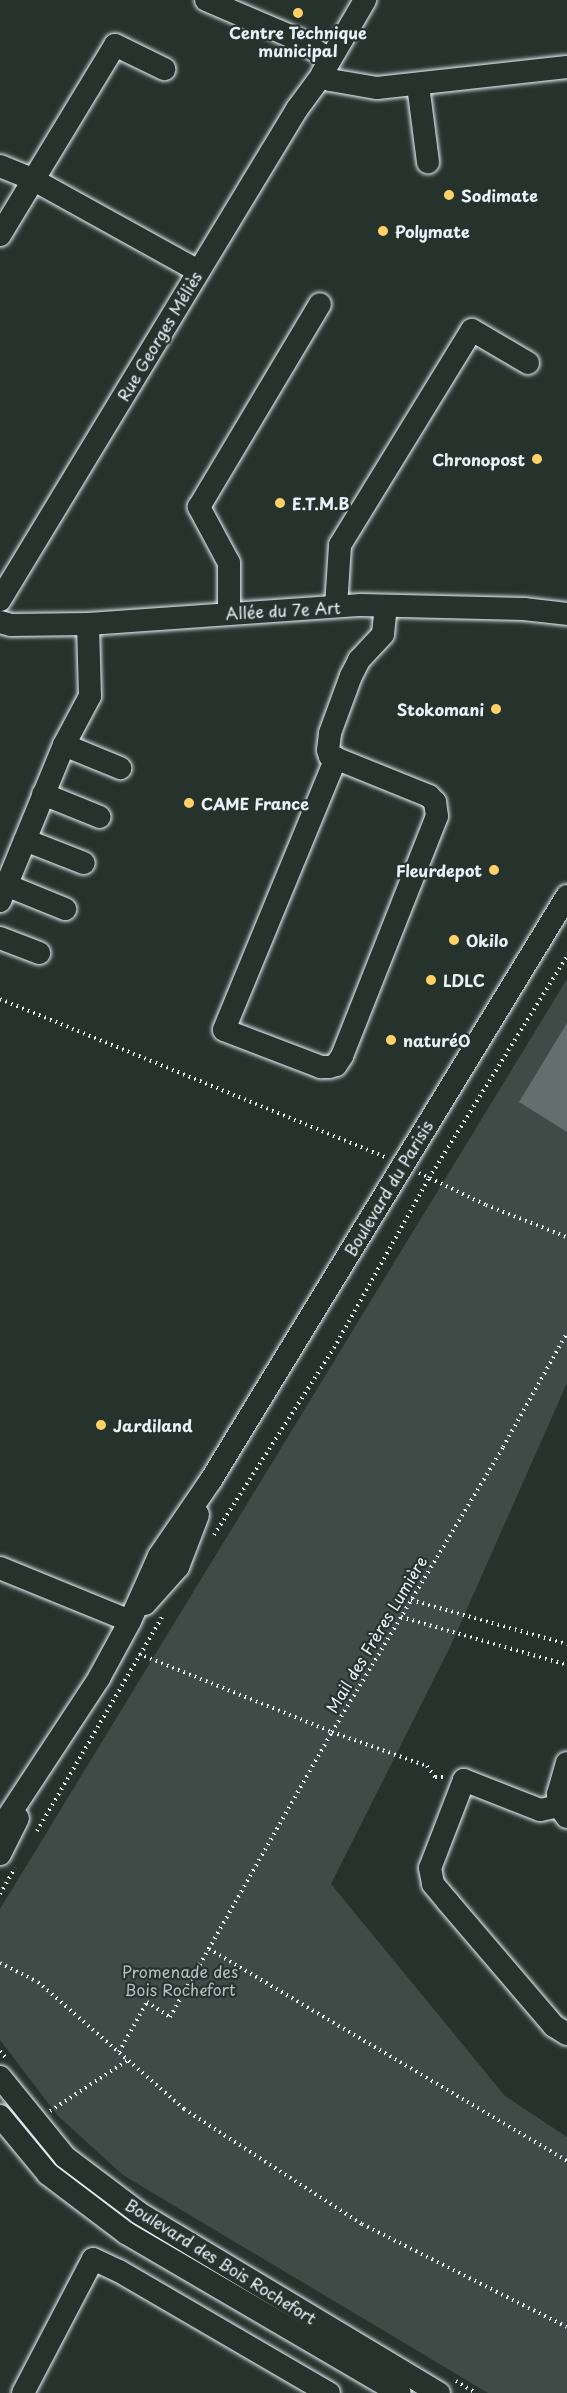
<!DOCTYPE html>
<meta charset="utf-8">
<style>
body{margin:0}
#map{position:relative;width:567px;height:2393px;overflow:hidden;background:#26332d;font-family:"Playpen Sans",sans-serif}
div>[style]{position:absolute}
.green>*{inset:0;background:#3e4b47}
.water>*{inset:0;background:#636f6d}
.path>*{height:4px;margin-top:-2px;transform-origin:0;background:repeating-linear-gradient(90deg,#e8f1f8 0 1.5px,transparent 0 6px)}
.roads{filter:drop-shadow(0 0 2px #e8f1f8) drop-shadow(0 0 2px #e8f1f8)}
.minor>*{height:22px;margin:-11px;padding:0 11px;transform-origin:11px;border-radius:11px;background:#26332d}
.dots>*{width:16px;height:16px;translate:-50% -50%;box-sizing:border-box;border:3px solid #26332d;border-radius:50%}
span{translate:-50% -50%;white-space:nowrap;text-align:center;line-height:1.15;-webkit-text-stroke:4.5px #26332d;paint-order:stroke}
.poi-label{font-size:16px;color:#e8f1f8;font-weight:700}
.left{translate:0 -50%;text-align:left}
.right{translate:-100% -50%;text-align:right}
.street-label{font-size:16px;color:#e8f1f8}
.park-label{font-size:16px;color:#b5bfc3}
</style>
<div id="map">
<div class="green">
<i style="clip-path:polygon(567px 979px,567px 1383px,451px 1645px,331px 1884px,505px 2096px,567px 2137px,567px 2393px,488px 2393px,123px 2175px,58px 2116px,0 2040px,0 1909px)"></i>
</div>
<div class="water">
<i style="clip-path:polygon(567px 1023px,567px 1132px,519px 1102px)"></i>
</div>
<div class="path">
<i style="left:0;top:999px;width:416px;rotate:22.3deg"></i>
<i style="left:419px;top:1173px;width:74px;rotate:25.5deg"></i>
<i style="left:486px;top:1205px;width:87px;rotate:21.6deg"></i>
<i style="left:214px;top:1535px;width:222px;rotate:-57.3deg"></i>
<i style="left:334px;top:1348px;width:195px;rotate:-60.8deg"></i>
<i style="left:429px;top:1178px;width:261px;rotate:-58.1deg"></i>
<i style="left:411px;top:1600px;width:162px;rotate:15.8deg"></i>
<i style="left:401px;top:1617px;width:173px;rotate:16.1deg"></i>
<i style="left:139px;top:1654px;width:208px;rotate:22deg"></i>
<i style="left:332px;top:1732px;width:101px;rotate:19.7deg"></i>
<i style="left:427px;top:1766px;width:14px;rotate:54deg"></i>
<i style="left:435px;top:1777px;width:11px"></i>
<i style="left:37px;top:1831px;width:248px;rotate:-59.7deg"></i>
<i style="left:0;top:1894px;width:30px;rotate:-60deg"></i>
<i style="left:209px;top:1949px;width:416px;rotate:30.6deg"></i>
<i style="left:0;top:1963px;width:42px;rotate:26.6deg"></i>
<i style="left:38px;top:1982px;width:194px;rotate:41deg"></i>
<i style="left:184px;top:2109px;width:212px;rotate:32.9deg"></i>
<i style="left:362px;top:2224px;width:229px;rotate:26.7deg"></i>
<i style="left:0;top:2051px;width:8px;rotate:50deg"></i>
<i style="left:119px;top:2052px;width:57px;rotate:-60.8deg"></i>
<i style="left:147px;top:2002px;width:27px;rotate:33deg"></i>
<i style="left:170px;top:2017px;width:328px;rotate:-60.4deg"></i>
<i style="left:332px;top:1732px;width:332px;rotate:-59deg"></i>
<i style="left:503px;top:1447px;width:131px;rotate:-60.7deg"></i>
<i style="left:50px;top:2111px;width:93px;rotate:-33.2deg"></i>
<i style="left:456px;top:2381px;width:23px;rotate:31deg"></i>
</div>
<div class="roads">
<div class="minor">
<i style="left:206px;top:0;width:102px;rotate:23.1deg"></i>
<i style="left:300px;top:40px;width:36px;rotate:34deg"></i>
<i style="left:322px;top:74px;width:86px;rotate:-59.8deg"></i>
<i style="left:418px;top:85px;width:78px;rotate:82.6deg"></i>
<i style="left:0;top:166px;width:37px;rotate:22deg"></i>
<i style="left:34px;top:180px;width:188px;rotate:29deg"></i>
<i style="left:0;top:235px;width:222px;rotate:-58.8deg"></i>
<i style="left:115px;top:45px;width:55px;rotate:26.1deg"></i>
<i style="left:0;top:600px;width:574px;rotate:-58.83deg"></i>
<i style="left:297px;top:109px;width:42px;rotate:-53.7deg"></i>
<i style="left:322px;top:75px;width:9px;rotate:32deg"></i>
<i style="left:330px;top:80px;width:48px;rotate:9.7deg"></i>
<i style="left:377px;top:88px;width:191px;rotate:-6.3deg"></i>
<i style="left:336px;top:606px;width:61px;rotate:-86.2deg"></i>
<i style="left:340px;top:545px;width:252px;rotate:-58.5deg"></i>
<i style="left:472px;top:330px;width:65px;rotate:30.5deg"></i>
<i style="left:229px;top:613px;width:50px;rotate:-90deg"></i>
<i style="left:229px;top:563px;width:64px;rotate:-118.2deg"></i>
<i style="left:199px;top:507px;width:236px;rotate:-59.2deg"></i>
<i style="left:0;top:622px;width:11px;rotate:15deg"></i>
<i style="left:11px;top:625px;width:77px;rotate:-0.7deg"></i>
<i style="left:88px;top:624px;width:274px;rotate:-4deg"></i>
<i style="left:361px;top:605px;width:163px;rotate:1.4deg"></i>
<i style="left:524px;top:609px;width:43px;rotate:6.6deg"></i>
<i style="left:64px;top:745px;width:61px;rotate:22.3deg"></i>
<i style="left:336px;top:758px;width:294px;rotate:112.4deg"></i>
<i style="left:224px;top:1030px;width:104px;rotate:20.9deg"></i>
<i style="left:321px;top:1067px;width:8px"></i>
<i style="left:329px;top:1067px;width:7px;rotate:-16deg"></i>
<i style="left:336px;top:1065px;width:11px;rotate:-56deg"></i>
<i style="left:342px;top:1056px;width:258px;rotate:-68.4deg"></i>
<i style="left:437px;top:816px;width:14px;rotate:-98deg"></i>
<i style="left:435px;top:802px;width:8px;rotate:-135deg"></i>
<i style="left:429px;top:796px;width:107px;rotate:-158deg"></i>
<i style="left:330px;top:756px;width:6px;rotate:-108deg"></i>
<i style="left:328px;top:750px;width:17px;rotate:-83deg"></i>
<i style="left:330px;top:733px;width:61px;rotate:-69.8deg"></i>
<i style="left:351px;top:676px;width:18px;rotate:-63deg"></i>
<i style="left:359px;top:660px;width:35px;rotate:-47deg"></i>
<i style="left:383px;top:634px;width:28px;rotate:-84deg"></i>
<i style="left:43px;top:794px;width:61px;rotate:22deg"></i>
<i style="left:25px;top:840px;width:63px;rotate:21.3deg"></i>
<i style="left:6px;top:885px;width:64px;rotate:22.1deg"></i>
<i style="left:0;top:901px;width:169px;rotate:-67.7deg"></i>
<i style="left:64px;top:745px;width:55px;rotate:-62deg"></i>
<i style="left:90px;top:696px;width:72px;rotate:-91.6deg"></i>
<i style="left:0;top:938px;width:42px;rotate:21deg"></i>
<i style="left:0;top:1568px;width:140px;rotate:22.2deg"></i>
<i style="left:145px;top:1604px;width:50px;rotate:-48.3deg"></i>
<i style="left:178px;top:1567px;width:56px;rotate:-69deg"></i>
<i style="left:559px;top:1806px;width:19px;rotate:168deg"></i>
<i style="left:540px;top:1810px;width:82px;rotate:-158.5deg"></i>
<i style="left:464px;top:1780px;width:94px;rotate:111.1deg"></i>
<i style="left:430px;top:1868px;width:16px;rotate:79deg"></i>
<i style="left:433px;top:1884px;width:23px;rotate:50deg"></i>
<i style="left:448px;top:1902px;width:163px;rotate:49.5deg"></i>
<i style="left:554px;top:2026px;width:15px;rotate:32deg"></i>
<i style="left:567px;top:1817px;width:14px;rotate:-126deg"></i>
<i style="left:559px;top:1806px;width:12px;rotate:-95deg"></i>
<i style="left:558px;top:1794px;width:32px;rotate:-74deg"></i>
<i style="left:0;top:1829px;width:181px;rotate:-56.7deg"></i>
<i style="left:99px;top:1678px;width:65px;rotate:-61.5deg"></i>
<i style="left:130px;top:1621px;width:71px;rotate:-66deg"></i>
<i style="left:159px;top:1556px;width:92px;rotate:-55.6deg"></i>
<i style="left:211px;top:1480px;width:684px;rotate:-58.63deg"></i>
<i style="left:0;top:1854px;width:40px;rotate:-63.4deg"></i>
<i style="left:0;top:2077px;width:103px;rotate:50.9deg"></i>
<i style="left:65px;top:2157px;width:93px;rotate:37.1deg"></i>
<i style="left:139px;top:2213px;width:350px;rotate:31deg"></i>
<i style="left:0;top:2116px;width:75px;rotate:50.4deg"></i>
<i style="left:48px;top:2174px;width:98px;rotate:37.1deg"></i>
<i style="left:126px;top:2233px;width:317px;rotate:30.3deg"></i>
<i style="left:23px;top:2393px;width:151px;rotate:-62.4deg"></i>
<i style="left:93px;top:2259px;width:29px;rotate:25deg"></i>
<i style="left:119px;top:2271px;width:243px;rotate:30.2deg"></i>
</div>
</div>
<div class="dots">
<i style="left:298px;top:13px;background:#ffd166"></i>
<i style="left:449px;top:195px;background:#ffd166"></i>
<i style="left:383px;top:231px;background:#ffd166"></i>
<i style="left:537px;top:459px;background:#ffd166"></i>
<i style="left:280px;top:503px;background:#ffd166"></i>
<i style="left:496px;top:709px;background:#ffd166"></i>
<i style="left:189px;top:803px;background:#ffd166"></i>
<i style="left:494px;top:870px;background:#ffd166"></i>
<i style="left:454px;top:940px;background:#ffd166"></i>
<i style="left:431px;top:980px;background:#ffd166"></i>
<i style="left:391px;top:1040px;background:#ffd166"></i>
<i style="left:101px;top:1425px;background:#ffd166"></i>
</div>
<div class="poi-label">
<span style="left:298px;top:41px">Centre Technique<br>municipal</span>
<span class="left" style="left:461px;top:195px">Sodimate</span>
<span class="left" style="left:395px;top:231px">Polymate</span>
<span class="right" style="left:525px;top:459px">Chronopost</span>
<span class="left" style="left:292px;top:503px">E.T.M.B</span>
<span class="right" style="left:484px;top:709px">Stokomani</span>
<span class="left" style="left:201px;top:803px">CAME France</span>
<span class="right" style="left:482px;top:870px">Fleurdepot</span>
<span class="left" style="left:466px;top:940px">Okilo</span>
<span class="left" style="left:443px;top:980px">LDLC</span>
<span class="left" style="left:403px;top:1040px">naturéO</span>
<span class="left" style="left:113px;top:1425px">Jardiland</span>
</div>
<div class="street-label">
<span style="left:159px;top:336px;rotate:-59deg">Rue Georges Méliès</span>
<span style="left:283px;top:610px;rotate:-3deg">Allée du 7e Art</span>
<span style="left:388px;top:1188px;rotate:-59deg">Boulevard du Parisis</span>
<span style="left:376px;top:1634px;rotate:-59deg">Mail des Frères Lumière</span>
<span style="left:221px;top:2261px;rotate:32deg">Boulevard des Bois Rochefort</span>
</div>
<div class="park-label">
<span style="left:180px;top:1980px">Promenade des<br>Bois Rochefort</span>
</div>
</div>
